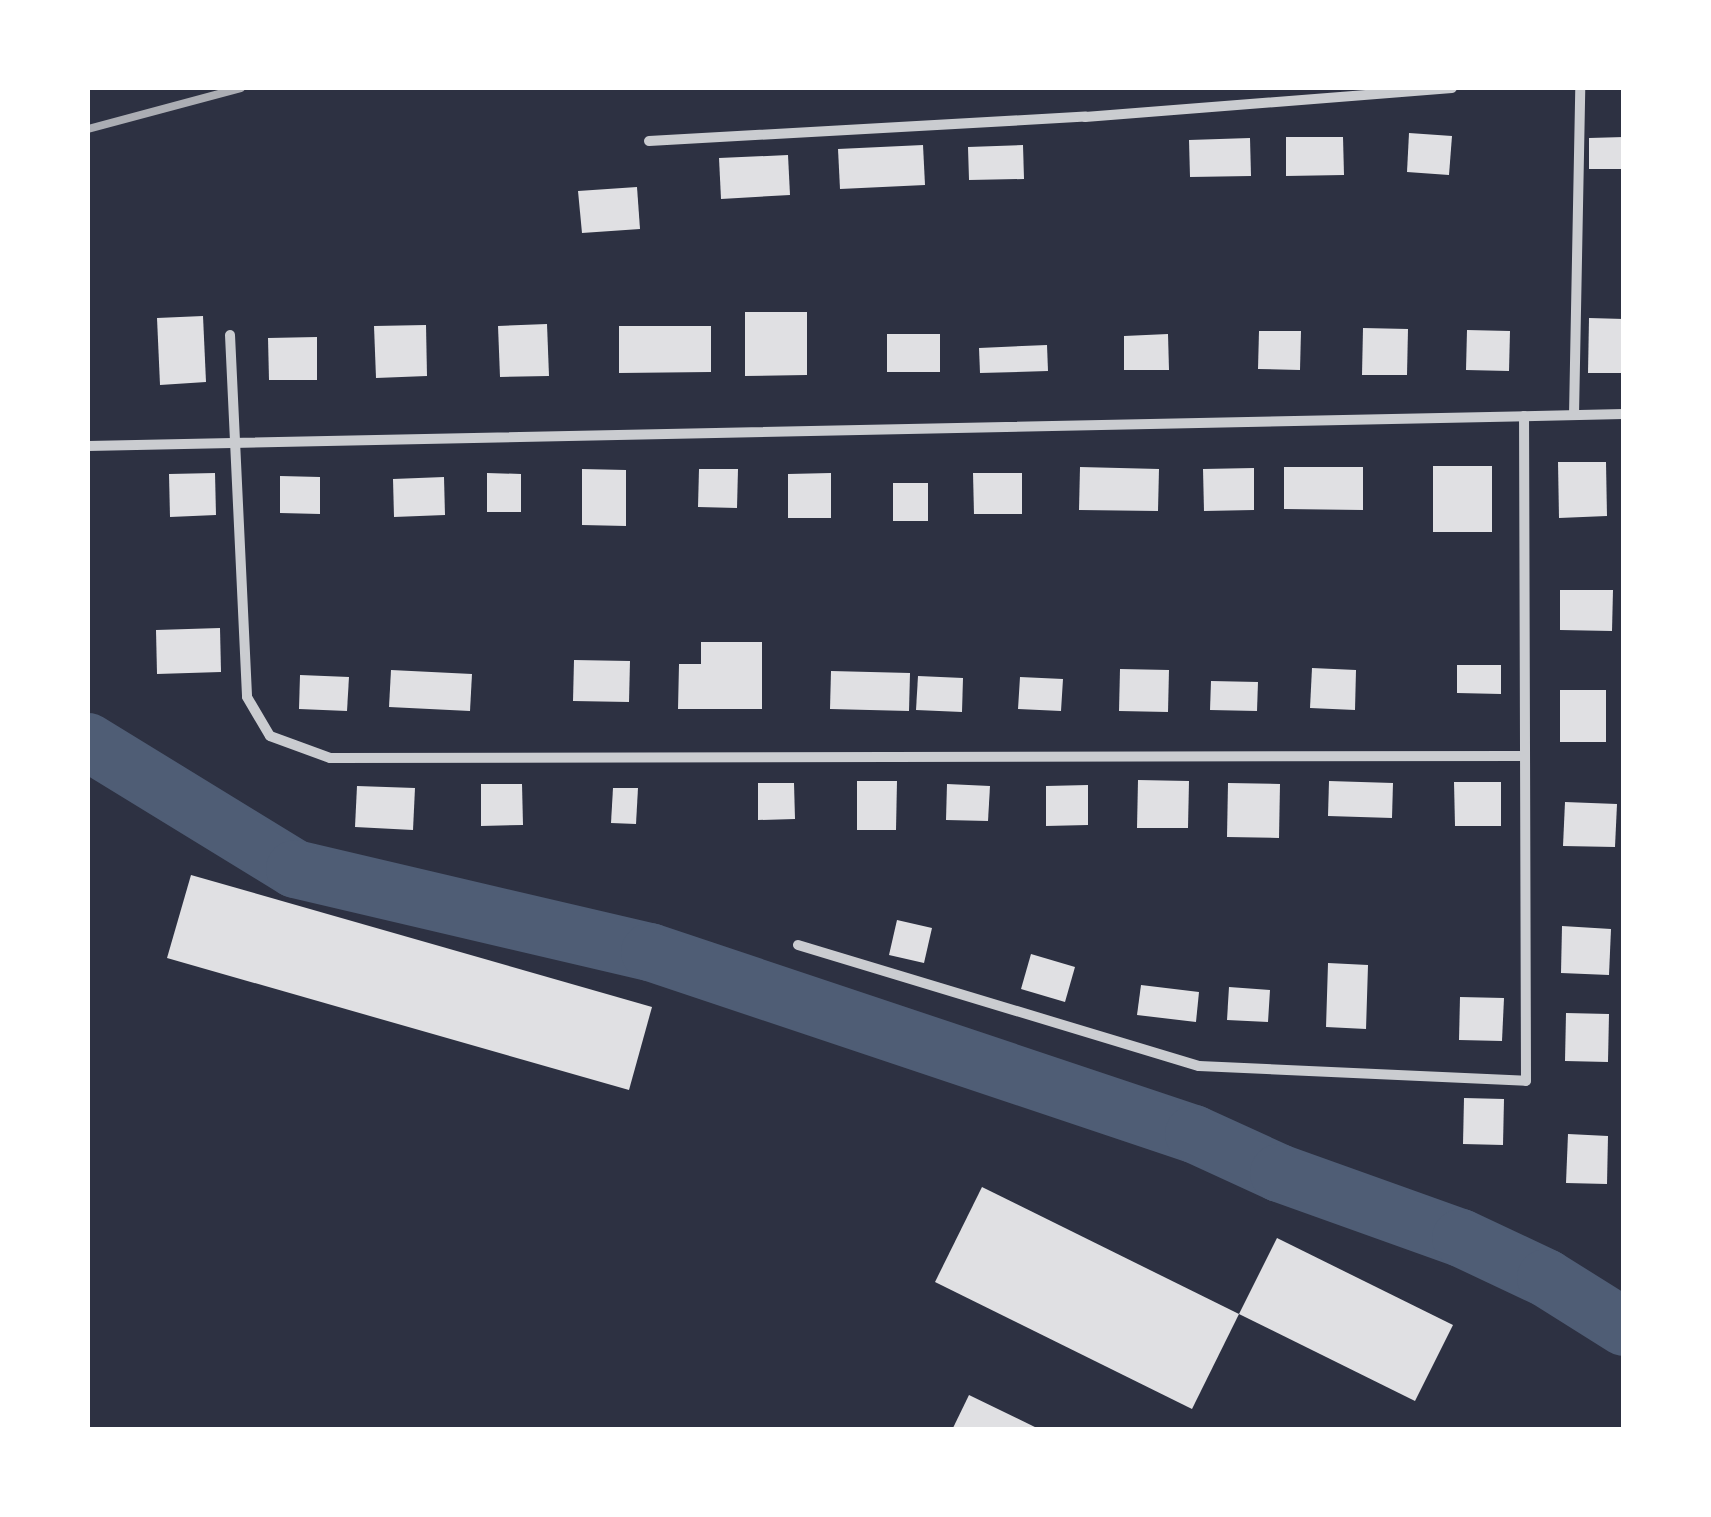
<!DOCTYPE html>
<style>
body{margin:0}
#map{position:relative;width:1711px;height:1517px;overflow:hidden;background:#2d3142;font-family:"Noto Serif",serif}
div>[style]{position:absolute}
.river>*{height:58px;margin:-29px;padding:0 29px;transform-origin:29px;border-radius:29px;background:#4f5d75}
.building>*{inset:0;background:#e0e0e3}
.minor>*{height:10px;margin:-5px;padding:0 5px;transform-origin:5px;border-radius:5px;background:#caccd0}
.rail>*{height:8px;margin:-4px;padding:0 4px;transform-origin:4px;border-radius:4px;background:#abadb3}
span{translate:-50% -50%;white-space:nowrap;text-align:center;line-height:1.15;-webkit-text-stroke:10px #fff;paint-order:stroke}
.frame{position:absolute;inset:0;border:90px solid #fff;pointer-events:none}
</style>
<div id="map">
<div class="river">
<i style="left:88px;top:742px;width:243px;rotate:31.5deg"></i>
<i style="left:295px;top:869px;width:365px;rotate:13.2deg"></i>
<i style="left:650px;top:952px;width:574px;rotate:18.5deg"></i>
<i style="left:1194px;top:1134px;width:94px;rotate:24.6deg"></i>
<i style="left:1279px;top:1173px;width:193px;rotate:19.7deg"></i>
<i style="left:1461px;top:1238px;width:94px;rotate:25.2deg"></i>
<i style="left:1546px;top:1278px;width:92px;rotate:32.1deg"></i>
</div>
<div class="building">
<i style="clip-path:polygon(1409px 133px,1452px 136px,1449px 175px,1407px 172px)"></i>
<i style="clip-path:polygon(1286px 137px,1343px 137px,1344px 175px,1286px 176px)"></i>
<i style="clip-path:polygon(1624px 137px,1624px 169px,1589px 169px,1589px 138px)"></i>
<i style="clip-path:polygon(1250px 138px,1251px 176px,1190px 177px,1189px 140px)"></i>
<i style="clip-path:polygon(923px 145px,925px 185px,840px 189px,838px 149px)"></i>
<i style="clip-path:polygon(1023px 145px,1024px 179px,969px 180px,968px 147px)"></i>
<i style="clip-path:polygon(788px 155px,790px 195px,721px 199px,719px 158px)"></i>
<i style="clip-path:polygon(637px 187px,640px 229px,582px 233px,578px 191px)"></i>
<i style="clip-path:polygon(745px 312px,807px 312px,807px 375px,745px 376px)"></i>
<i style="clip-path:polygon(203px 316px,206px 382px,160px 385px,157px 318px)"></i>
<i style="clip-path:polygon(1589px 318px,1624px 319px,1624px 373px,1588px 373px)"></i>
<i style="clip-path:polygon(547px 324px,549px 376px,500px 377px,498px 326px)"></i>
<i style="clip-path:polygon(426px 325px,427px 376px,376px 378px,374px 326px)"></i>
<i style="clip-path:polygon(619px 326px,711px 326px,711px 372px,619px 373px)"></i>
<i style="clip-path:polygon(1363px 328px,1408px 329px,1407px 375px,1362px 375px)"></i>
<i style="clip-path:polygon(1467px 330px,1510px 331px,1509px 371px,1466px 370px)"></i>
<i style="clip-path:polygon(1259px 331px,1301px 331px,1300px 370px,1258px 369px)"></i>
<i style="clip-path:polygon(887px 334px,940px 334px,940px 372px,887px 372px)"></i>
<i style="clip-path:polygon(1168px 334px,1169px 370px,1124px 370px,1124px 336px)"></i>
<i style="clip-path:polygon(317px 337px,317px 380px,269px 380px,268px 338px)"></i>
<i style="clip-path:polygon(1047px 345px,1048px 371px,980px 373px,979px 348px)"></i>
<i style="clip-path:polygon(1558px 462px,1606px 462px,1607px 516px,1559px 518px)"></i>
<i style="clip-path:polygon(1433px 466px,1492px 466px,1492px 532px,1433px 532px)"></i>
<i style="clip-path:polygon(1080px 467px,1159px 469px,1158px 511px,1079px 510px)"></i>
<i style="clip-path:polygon(1284px 467px,1363px 467px,1363px 510px,1284px 509px)"></i>
<i style="clip-path:polygon(1254px 468px,1254px 510px,1204px 511px,1203px 469px)"></i>
<i style="clip-path:polygon(582px 469px,626px 470px,626px 526px,582px 525px)"></i>
<i style="clip-path:polygon(699px 469px,738px 469px,737px 508px,698px 507px)"></i>
<i style="clip-path:polygon(215px 473px,216px 515px,170px 517px,169px 474px)"></i>
<i style="clip-path:polygon(487px 473px,521px 474px,521px 512px,487px 512px)"></i>
<i style="clip-path:polygon(831px 473px,831px 518px,788px 518px,788px 474px)"></i>
<i style="clip-path:polygon(973px 473px,1022px 473px,1022px 514px,974px 514px)"></i>
<i style="clip-path:polygon(280px 476px,320px 477px,320px 514px,280px 513px)"></i>
<i style="clip-path:polygon(444px 477px,445px 515px,394px 517px,393px 479px)"></i>
<i style="clip-path:polygon(893px 483px,928px 483px,928px 521px,893px 521px)"></i>
<i style="clip-path:polygon(1560px 590px,1613px 590px,1612px 631px,1560px 630px)"></i>
<i style="clip-path:polygon(220px 628px,221px 672px,157px 674px,156px 630px)"></i>
<i style="clip-path:polygon(701px 642px,762px 642px,762px 709px,678px 709px,679px 664px,701px 664px)"></i>
<i style="clip-path:polygon(574px 660px,630px 661px,629px 702px,573px 701px)"></i>
<i style="clip-path:polygon(1457px 665px,1501px 665px,1501px 694px,1457px 693px)"></i>
<i style="clip-path:polygon(1312px 668px,1356px 670px,1355px 710px,1310px 708px)"></i>
<i style="clip-path:polygon(1120px 669px,1169px 670px,1168px 712px,1119px 711px)"></i>
<i style="clip-path:polygon(391px 670px,472px 674px,470px 711px,389px 707px)"></i>
<i style="clip-path:polygon(831px 671px,910px 673px,909px 711px,830px 709px)"></i>
<i style="clip-path:polygon(300px 675px,349px 677px,347px 711px,299px 709px)"></i>
<i style="clip-path:polygon(918px 676px,963px 678px,962px 712px,916px 710px)"></i>
<i style="clip-path:polygon(1020px 677px,1063px 679px,1061px 711px,1018px 709px)"></i>
<i style="clip-path:polygon(1211px 681px,1258px 682px,1257px 711px,1210px 710px)"></i>
<i style="clip-path:polygon(1560px 690px,1606px 690px,1606px 742px,1560px 742px)"></i>
<i style="clip-path:polygon(1138px 780px,1189px 781px,1188px 828px,1137px 828px)"></i>
<i style="clip-path:polygon(857px 781px,897px 781px,896px 830px,857px 830px)"></i>
<i style="clip-path:polygon(1329px 781px,1393px 783px,1392px 818px,1328px 816px)"></i>
<i style="clip-path:polygon(1454px 782px,1501px 782px,1501px 826px,1455px 826px)"></i>
<i style="clip-path:polygon(758px 783px,794px 783px,795px 819px,758px 820px)"></i>
<i style="clip-path:polygon(1228px 783px,1280px 784px,1279px 838px,1227px 837px)"></i>
<i style="clip-path:polygon(481px 784px,522px 784px,523px 825px,481px 826px)"></i>
<i style="clip-path:polygon(947px 784px,990px 786px,988px 821px,946px 820px)"></i>
<i style="clip-path:polygon(1088px 785px,1088px 825px,1046px 826px,1046px 786px)"></i>
<i style="clip-path:polygon(357px 786px,415px 788px,413px 830px,355px 827px)"></i>
<i style="clip-path:polygon(613px 788px,638px 788px,636px 824px,611px 823px)"></i>
<i style="clip-path:polygon(1565px 802px,1617px 804px,1615px 847px,1563px 846px)"></i>
<i style="clip-path:polygon(191px 875px,652px 1007px,629px 1090px,167px 958px)"></i>
<i style="clip-path:polygon(897px 920px,932px 928px,924px 963px,889px 955px)"></i>
<i style="clip-path:polygon(1562px 926px,1611px 929px,1609px 975px,1561px 973px)"></i>
<i style="clip-path:polygon(1031px 954px,1075px 967px,1065px 1002px,1021px 989px)"></i>
<i style="clip-path:polygon(1328px 963px,1368px 965px,1366px 1029px,1326px 1027px)"></i>
<i style="clip-path:polygon(1141px 985px,1199px 992px,1196px 1022px,1137px 1015px)"></i>
<i style="clip-path:polygon(1229px 987px,1270px 990px,1268px 1022px,1227px 1020px)"></i>
<i style="clip-path:polygon(1460px 997px,1504px 998px,1502px 1041px,1459px 1040px)"></i>
<i style="clip-path:polygon(1566px 1013px,1609px 1014px,1608px 1062px,1565px 1061px)"></i>
<i style="clip-path:polygon(1464px 1098px,1504px 1099px,1503px 1145px,1463px 1144px)"></i>
<i style="clip-path:polygon(1568px 1134px,1608px 1136px,1607px 1184px,1566px 1183px)"></i>
<i style="clip-path:polygon(982px 1187px,1239px 1314px,1192px 1409px,935px 1282px)"></i>
<i style="clip-path:polygon(1277px 1238px,1453px 1325px,1415px 1401px,1239px 1314px)"></i>
<i style="clip-path:polygon(969px 1395px,1041px 1430px,952px 1430px)"></i>
</div>
<div class="minor">
<i style="left:649px;top:141px;width:437px;rotate:-3.2deg"></i>
<i style="left:1085px;top:117px;width:368px;rotate:-4.5deg"></i>
<i style="left:230px;top:335px;width:362px;rotate:87.3deg"></i>
<i style="left:247px;top:697px;width:45px;rotate:59.5deg"></i>
<i style="left:270px;top:736px;width:64px;rotate:20.1deg"></i>
<i style="left:330px;top:758px;width:1195px;rotate:-0.1deg"></i>
<i style="left:1574px;top:415px;width:327px;rotate:-88.9deg"></i>
<i style="left:88px;top:446px;width:1536px;rotate:-1.19deg"></i>
<i style="left:798px;top:945px;width:419px;rotate:16.8deg"></i>
<i style="left:1199px;top:1066px;width:327px;rotate:2.6deg"></i>
<i style="left:1526px;top:1081px;width:665px;rotate:-90.17deg"></i>
</div>
<div class="rail">
<i style="left:88px;top:129px;width:158px;rotate:-15deg"></i>
</div>
<div class="frame"></div>
</div>
